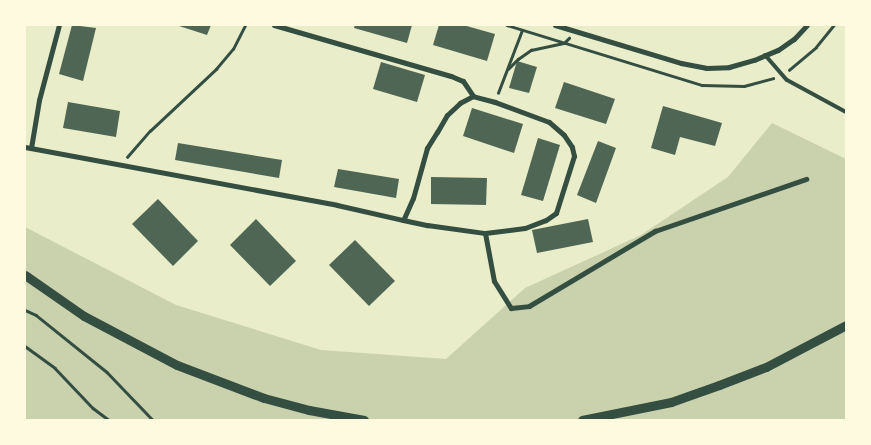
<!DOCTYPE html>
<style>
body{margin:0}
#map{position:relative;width:871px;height:445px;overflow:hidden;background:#e9edc9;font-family:"Noto Serif",serif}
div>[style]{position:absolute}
.green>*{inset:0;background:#cad2ad}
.building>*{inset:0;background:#4f6655}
.path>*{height:2.5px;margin:-1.25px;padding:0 1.25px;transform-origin:1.25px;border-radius:1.25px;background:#344e41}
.service>*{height:4px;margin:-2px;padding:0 2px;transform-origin:2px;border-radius:2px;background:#344e41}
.minor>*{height:5px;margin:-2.5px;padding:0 2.5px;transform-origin:2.5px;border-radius:2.5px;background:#344e41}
.tertiary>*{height:9px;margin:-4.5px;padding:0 4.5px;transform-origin:4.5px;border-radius:4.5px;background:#344e41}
span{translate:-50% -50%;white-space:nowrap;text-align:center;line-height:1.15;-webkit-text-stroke:5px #fefae0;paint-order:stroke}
.frame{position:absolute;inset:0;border:26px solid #fefae0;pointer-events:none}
</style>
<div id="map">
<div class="green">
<i style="clip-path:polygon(772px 123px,846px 159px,846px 420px,25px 420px,25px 227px,176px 305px,321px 350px,446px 359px,525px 288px,641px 235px,728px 177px)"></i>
</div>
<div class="building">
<i style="clip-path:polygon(72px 25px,96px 28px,83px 81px,59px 74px)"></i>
<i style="clip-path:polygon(176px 25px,211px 25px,207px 35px)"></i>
<i style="clip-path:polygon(355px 25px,412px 25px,407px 43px,354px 28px)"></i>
<i style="clip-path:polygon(439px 25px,463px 25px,495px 34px,487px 61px,433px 45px)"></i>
<i style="clip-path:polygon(517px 61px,537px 67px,529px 93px,509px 88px)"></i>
<i style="clip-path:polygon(381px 62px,425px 75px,417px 102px,373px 89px)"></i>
<i style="clip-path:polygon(564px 82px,615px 99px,606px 124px,555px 108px)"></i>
<i style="clip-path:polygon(68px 102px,120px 111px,116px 137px,63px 128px)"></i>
<i style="clip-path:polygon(663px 106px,722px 123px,715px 146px,680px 137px,675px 155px,651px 148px)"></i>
<i style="clip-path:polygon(472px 108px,523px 124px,514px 153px,463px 136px)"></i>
<i style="clip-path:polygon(538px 138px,560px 145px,543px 201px,521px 195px)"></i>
<i style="clip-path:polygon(598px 141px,616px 148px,596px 203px,577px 195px)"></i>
<i style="clip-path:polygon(178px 143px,282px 160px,279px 178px,175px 160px)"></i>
<i style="clip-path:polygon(338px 169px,399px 179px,396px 198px,334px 187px)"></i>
<i style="clip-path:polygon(431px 177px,487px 178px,486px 205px,431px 204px)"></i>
<i style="clip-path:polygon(158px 199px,198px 241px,173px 266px,132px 224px)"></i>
<i style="clip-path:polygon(256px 219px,296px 261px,270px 286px,230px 245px)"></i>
<i style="clip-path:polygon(588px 219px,593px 242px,537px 253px,532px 230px)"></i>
<i style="clip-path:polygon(355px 240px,395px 281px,369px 306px,329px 265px)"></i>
</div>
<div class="path">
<i style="left:507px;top:25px;width:204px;rotate:17.1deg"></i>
<i style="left:702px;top:85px;width:42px;rotate:1.4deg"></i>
<i style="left:744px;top:86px;width:30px;rotate:-15deg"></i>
<i style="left:508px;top:69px;width:14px;rotate:-45deg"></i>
<i style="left:518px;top:59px;width:16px;rotate:-35deg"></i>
<i style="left:531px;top:50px;width:34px;rotate:-12deg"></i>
<i style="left:564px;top:43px;width:7px;rotate:-45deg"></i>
<i style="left:789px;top:70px;width:35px;rotate:-40deg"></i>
<i style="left:816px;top:47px;width:28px;rotate:-51deg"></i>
<i style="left:498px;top:93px;width:67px;rotate:-69.1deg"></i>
<i style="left:127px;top:157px;width:35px;rotate:-49deg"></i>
<i style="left:150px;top:131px;width:91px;rotate:-43.2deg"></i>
<i style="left:216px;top:69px;width:26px;rotate:-50deg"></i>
<i style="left:233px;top:49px;width:27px;rotate:-63deg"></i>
<i style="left:25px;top:310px;width:12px;rotate:24deg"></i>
<i style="left:36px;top:315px;width:91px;rotate:38.8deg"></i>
<i style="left:107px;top:372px;width:66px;rotate:46.2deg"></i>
<i style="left:25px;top:346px;width:37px;rotate:36deg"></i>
<i style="left:55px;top:368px;width:55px;rotate:46.5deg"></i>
<i style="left:93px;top:408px;width:20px;rotate:37deg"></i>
</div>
<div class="service">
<i style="left:765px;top:55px;width:33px;rotate:49deg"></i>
<i style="left:787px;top:80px;width:67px;rotate:28.5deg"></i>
</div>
<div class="minor">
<i style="left:274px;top:25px;width:184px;rotate:16.1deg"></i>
<i style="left:451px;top:76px;width:13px;rotate:23deg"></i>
<i style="left:463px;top:81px;width:18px;rotate:56deg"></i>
<i style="left:555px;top:25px;width:132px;rotate:16.8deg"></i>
<i style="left:681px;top:63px;width:25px;rotate:11deg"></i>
<i style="left:706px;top:68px;width:23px;rotate:-2deg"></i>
<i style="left:729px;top:67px;width:26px;rotate:-16deg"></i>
<i style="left:754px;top:60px;width:26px;rotate:-23deg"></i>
<i style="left:778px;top:50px;width:19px;rotate:-35deg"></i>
<i style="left:794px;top:39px;width:19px;rotate:-47deg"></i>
<i style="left:25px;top:147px;width:317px;rotate:10.5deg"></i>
<i style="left:337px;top:205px;width:68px;rotate:12.8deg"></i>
<i style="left:403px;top:220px;width:25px;rotate:12deg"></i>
<i style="left:427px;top:225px;width:59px;rotate:7.9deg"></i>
<i style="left:485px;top:233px;width:40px;rotate:-7.1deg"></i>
<i style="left:525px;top:228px;width:22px;rotate:-21deg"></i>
<i style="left:546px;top:220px;width:12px;rotate:-35deg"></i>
<i style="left:556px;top:213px;width:60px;rotate:-72.5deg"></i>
<i style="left:574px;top:156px;width:9px;rotate:-103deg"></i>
<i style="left:572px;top:147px;width:14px;rotate:-124deg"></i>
<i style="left:564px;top:135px;width:20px;rotate:-139deg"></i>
<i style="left:549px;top:122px;width:58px;rotate:-159.7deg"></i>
<i style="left:495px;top:102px;width:23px;rotate:-165deg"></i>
<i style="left:473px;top:96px;width:15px;rotate:152deg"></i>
<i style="left:460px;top:103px;width:18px;rotate:137deg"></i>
<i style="left:447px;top:115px;width:20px;rotate:120deg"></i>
<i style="left:437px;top:132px;width:19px;rotate:122deg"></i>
<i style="left:427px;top:148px;width:52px;rotate:105.6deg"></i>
<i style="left:413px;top:198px;width:24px;rotate:114deg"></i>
<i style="left:31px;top:148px;width:49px;rotate:-80.5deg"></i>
<i style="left:39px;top:100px;width:78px;rotate:-75.1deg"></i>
<i style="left:485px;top:233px;width:49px;rotate:79.4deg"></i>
<i style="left:494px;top:281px;width:32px;rotate:58deg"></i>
<i style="left:511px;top:308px;width:18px;rotate:-6deg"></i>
<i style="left:529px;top:306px;width:147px;rotate:-30.8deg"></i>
<i style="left:655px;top:231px;width:160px;rotate:-19deg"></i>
</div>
<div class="tertiary">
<i style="left:25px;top:275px;width:72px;rotate:34.8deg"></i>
<i style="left:84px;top:316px;width:105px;rotate:27.8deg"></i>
<i style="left:177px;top:365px;width:93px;rotate:20.8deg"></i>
<i style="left:264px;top:398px;width:47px;rotate:14.9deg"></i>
<i style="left:309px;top:410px;width:56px;rotate:10.3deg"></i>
<i style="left:582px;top:420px;width:91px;rotate:-11.4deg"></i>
<i style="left:671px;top:402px;width:51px;rotate:-19.5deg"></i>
<i style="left:719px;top:385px;width:50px;rotate:-21deg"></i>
<i style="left:766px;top:367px;width:90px;rotate:-27.7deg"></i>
</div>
<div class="frame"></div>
</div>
